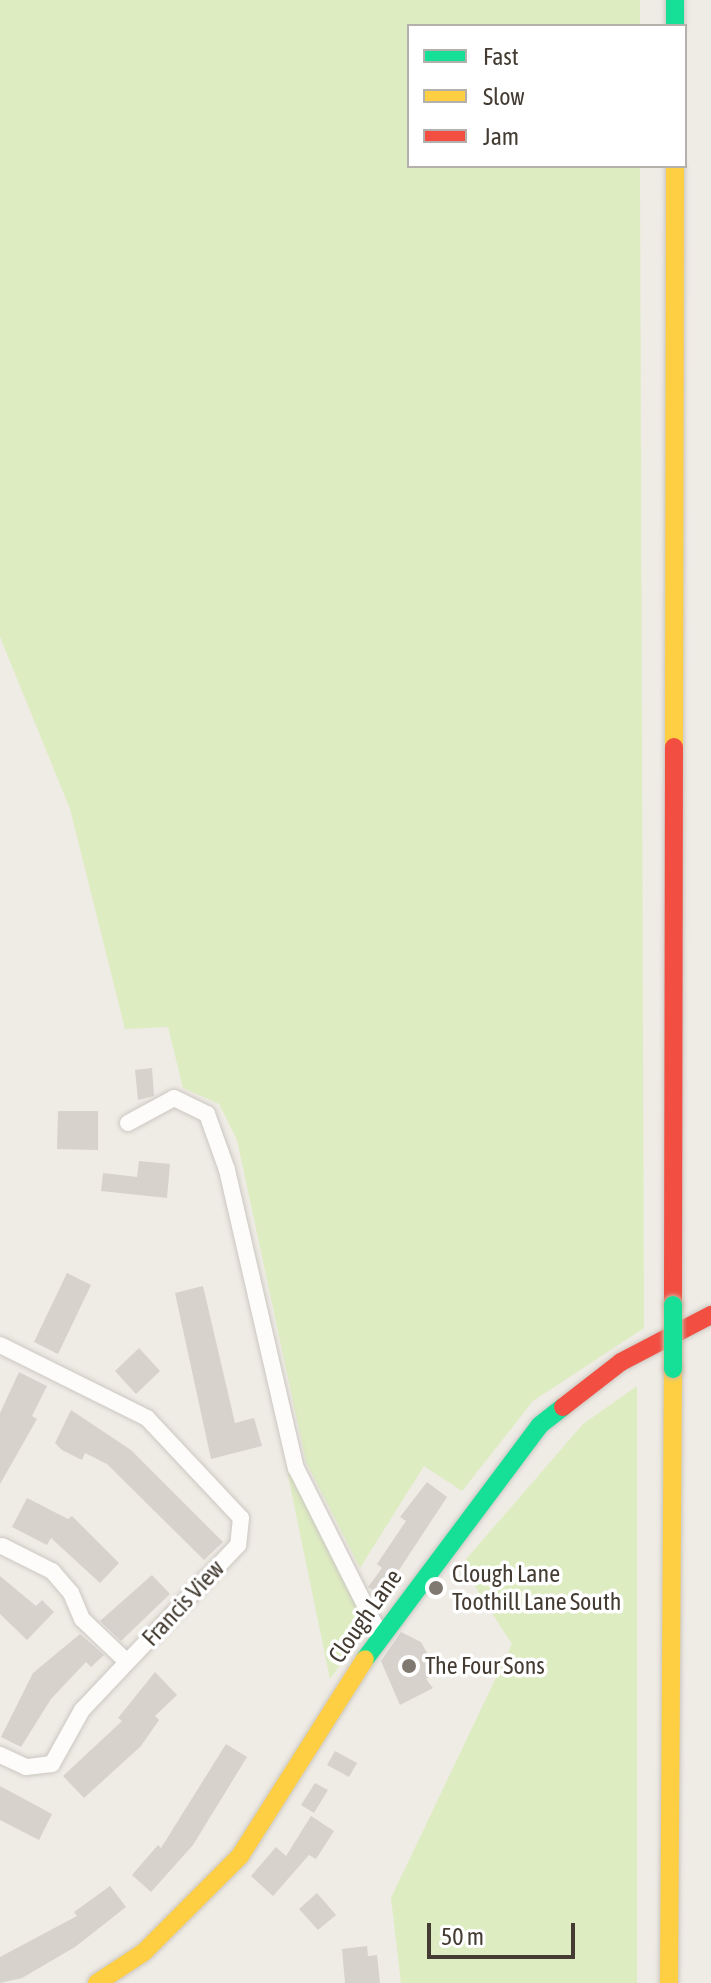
<!DOCTYPE html>
<style>
body{margin:0}
#map{position:relative;width:711px;height:1983px;overflow:hidden;background:#efebe5;font-family:"Asap Condensed",sans-serif}
div>[style]{position:absolute}
.green>*{inset:0;background:#deecc2}
.building>*{inset:0;background:#d7d2cc}
.roads{filter:drop-shadow(0 0 2px #cbc7c1) drop-shadow(0 0 2px #cbc7c1)}
.street>*{height:16px;margin:-8px;padding:0 8px;transform-origin:8px;border-radius:8px;background:#fdfcfb}
.fast>*{height:18px;margin:-9px;padding:0 9px;transform-origin:9px;border-radius:9px;background:#16e098}
.slow>*{height:18px;margin:-9px;padding:0 9px;transform-origin:9px;border-radius:9px;background:#ffcf43}
.jam>*{height:18px;margin:-9px;padding:0 9px;transform-origin:9px;border-radius:9px;background:#f24e42}
.bridges{filter:drop-shadow(0 0 2px #c9b69e) drop-shadow(0 0 2px #c9b69e)}
.fast-bridge>*{height:18px;margin:-9px;padding:0 9px;transform-origin:9px;border-radius:9px;background:#16e098}
.dots>*{width:22px;height:22px;translate:-50% -50%;box-sizing:border-box;border:4px solid #fff;border-radius:50%}
span{translate:-50% -50%;white-space:nowrap;text-align:center;line-height:1.15;-webkit-text-stroke:7px #fff;paint-order:stroke}
.poi-label{font-size:24px;color:#443c32}
.left{translate:0 -50%;text-align:left}
.street-label{font-size:24px;color:#443c32}
.legend{position:absolute;left:407px;top:24px;width:280px;height:144px;box-sizing:border-box;background:#fff;border:2px solid #b4b1ad;margin:0;padding:10px 14px;list-style:none;font-size:24px;color:#443c32}
.legend li{display:flex;align-items:center;gap:16px;height:40px}
.legend b{width:40px;border:2px solid #b4b1ad}
.scale{position:absolute;left:427px;top:1923px;width:148px;height:36px;box-sizing:border-box;border:4px solid #443c32;border-top:0;padding-left:10px;font-size:24px;line-height:28px;white-space:nowrap;color:#443c32;-webkit-text-stroke:6px #fff;paint-order:stroke}
</style>
<div id="map">
<div class="green">
<i style="clip-path:polygon(0 0,640px 0,640px 26px,409px 26px,409px 166px,640px 166px,644px 1328px,533px 1401px,462px 1491px,424px 1466px,360px 1568px,306px 1462px,237px 1140px,219px 1104px,183px 1088px,168px 1027px,125px 1029px,70px 809px,0 637px)"></i>
<i style="clip-path:polygon(637px 1386px,637px 1983px,401px 1983px,391px 1898px,512px 1644px,461px 1565px,583px 1424px)"></i>
<i style="clip-path:polygon(285px 1461px,370px 1623px,330px 1679px)"></i>
</div>
<div class="building">
<i style="clip-path:polygon(152px 1068px,154px 1096px,138px 1100px,135px 1070px)"></i>
<i style="clip-path:polygon(58px 1111px,98px 1111px,98px 1150px,57px 1149px)"></i>
<i style="clip-path:polygon(139px 1161px,170px 1164px,167px 1198px,101px 1191px,103px 1173px,137px 1177px)"></i>
<i style="clip-path:polygon(67px 1273px,91px 1285px,58px 1354px,34px 1342px)"></i>
<i style="clip-path:polygon(203px 1286px,235px 1423px,254px 1418px,262px 1446px,211px 1459px,175px 1293px)"></i>
<i style="clip-path:polygon(139px 1348px,160px 1371px,136px 1394px,115px 1371px)"></i>
<i style="clip-path:polygon(19px 1372px,47px 1386px,32px 1416px,37px 1419px,0 1484px,0 1413px)"></i>
<i style="clip-path:polygon(71px 1410px,131px 1450px,223px 1542px,204px 1560px,107px 1464px,85px 1453px,82px 1460px,62px 1450px,55px 1443px)"></i>
<i style="clip-path:polygon(427px 1482px,447px 1497px,382px 1596px,368px 1587px,382px 1568px,377px 1564px,406px 1521px,400px 1517px)"></i>
<i style="clip-path:polygon(27px 1498px,68px 1519px,72px 1516px,119px 1563px,100px 1583px,51px 1538px,47px 1545px,12px 1527px)"></i>
<i style="clip-path:polygon(152px 1575px,170px 1594px,121px 1641px,100px 1621px)"></i>
<i style="clip-path:polygon(0 1576px,36px 1606px,42px 1600px,54px 1612px,27px 1640px,0 1614px)"></i>
<i style="clip-path:polygon(401px 1632px,421px 1642px,438px 1673px,426px 1679px,433px 1688px,400px 1705px,381px 1661px)"></i>
<i style="clip-path:polygon(80px 1634px,104px 1655px,91px 1667px,86px 1662px,51px 1699px,21px 1747px,1px 1737px,33px 1673px)"></i>
<i style="clip-path:polygon(155px 1672px,177px 1695px,155px 1716px,159px 1720px,141px 1746px,84px 1798px,63px 1776px,122px 1721px,118px 1718px)"></i>
<i style="clip-path:polygon(226px 1744px,247px 1757px,193px 1845px,151px 1892px,132px 1875px,158px 1845px,161px 1848px)"></i>
<i style="clip-path:polygon(335px 1751px,357px 1763px,349px 1777px,327px 1765px)"></i>
<i style="clip-path:polygon(315px 1783px,328px 1790px,314px 1813px,301px 1805px)"></i>
<i style="clip-path:polygon(0 1786px,52px 1814px,39px 1840px,0 1820px)"></i>
<i style="clip-path:polygon(311px 1816px,334px 1831px,316px 1859px,309px 1855px,273px 1896px,251px 1876px,276px 1847px,286px 1856px)"></i>
<i style="clip-path:polygon(110px 1886px,126px 1907px,75px 1947px,22px 1978px,0 1983px,0 1957px,77px 1916px,74px 1912px)"></i>
<i style="clip-path:polygon(317px 1893px,336px 1915px,318px 1930px,299px 1909px)"></i>
<i style="clip-path:polygon(367px 1946px,368px 1956px,377px 1955px,380px 1983px,345px 1983px,342px 1949px)"></i>
</div>
<div class="roads">
<div class="street">
<i style="left:128px;top:1123px;width:52px;rotate:-28.5deg"></i>
<i style="left:174px;top:1098px;width:37px;rotate:26deg"></i>
<i style="left:207px;top:1114px;width:59px;rotate:70.3deg"></i>
<i style="left:227px;top:1170px;width:306px;rotate:77deg"></i>
<i style="left:296px;top:1468px;width:187px;rotate:63.3deg"></i>
<i style="left:0;top:1345px;width:164px;rotate:26.4deg"></i>
<i style="left:147px;top:1418px;width:137px;rotate:46.8deg"></i>
<i style="left:241px;top:1518px;width:27px;rotate:96deg"></i>
<i style="left:238px;top:1545px;width:227px;rotate:133.4deg"></i>
<i style="left:82px;top:1710px;width:62px;rotate:119.1deg"></i>
<i style="left:52px;top:1764px;width:26px;rotate:173deg"></i>
<i style="left:26px;top:1767px;width:29px;rotate:-155deg"></i>
<i style="left:2px;top:1546px;width:56px;rotate:26.6deg"></i>
<i style="left:52px;top:1571px;width:29px;rotate:49deg"></i>
<i style="left:71px;top:1593px;width:28px;rotate:67deg"></i>
<i style="left:82px;top:1619px;width:62px;rotate:43.7deg"></i>
</div>
<div class="fast">
<i style="left:675px;top:0;width:26px;rotate:90deg"></i>
<i style="left:365px;top:1659px;width:292px;rotate:-53.2deg"></i>
<i style="left:540px;top:1425px;width:29px;rotate:-38deg"></i>
</div>
<div class="slow">
<i style="left:674px;top:747px;width:581px;rotate:-89.9deg"></i>
<i style="left:97px;top:1983px;width:56px;rotate:-33.4deg"></i>
<i style="left:144px;top:1952px;width:136px;rotate:-45deg"></i>
<i style="left:240px;top:1856px;width:233px;rotate:-57.6deg"></i>
<i style="left:669px;top:1983px;width:614px;rotate:-89.63deg"></i>
</div>
<div class="jam">
<i style="left:673px;top:1305px;width:558px;rotate:-89.9deg"></i>
<i style="left:563px;top:1407px;width:73px;rotate:-37.8deg"></i>
<i style="left:621px;top:1362px;width:102px;rotate:-27.6deg"></i>
</div>
</div>
<div class="bridges">
<div class="fast-bridge">
<i style="left:673px;top:1305px;width:64px;rotate:90deg"></i>
</div>
</div>
<div class="dots">
<i style="left:436px;top:1588px;background:#807971"></i>
<i style="left:409px;top:1666px;background:#807971"></i>
</div>
<div class="poi-label">
<span class="left" style="left:452px;top:1588px">Clough Lane<br>Toothill Lane South</span>
<span class="left" style="left:425px;top:1666px">The Four Sons</span>
</div>
<div class="street-label">
<span style="left:183px;top:1603px;rotate:-47deg">Francis View</span>
<span style="left:365px;top:1616px;rotate:-55deg">Clough Lane</span>
</div>
<ul class="legend">
<li><b style="height:10px;background:#16e098"></b>Fast</li>
<li><b style="height:10px;background:#ffcf43"></b>Slow</li>
<li><b style="height:10px;background:#f24e42"></b>Jam</li>
</ul>
<div class="scale">50 m</div>
</div>
